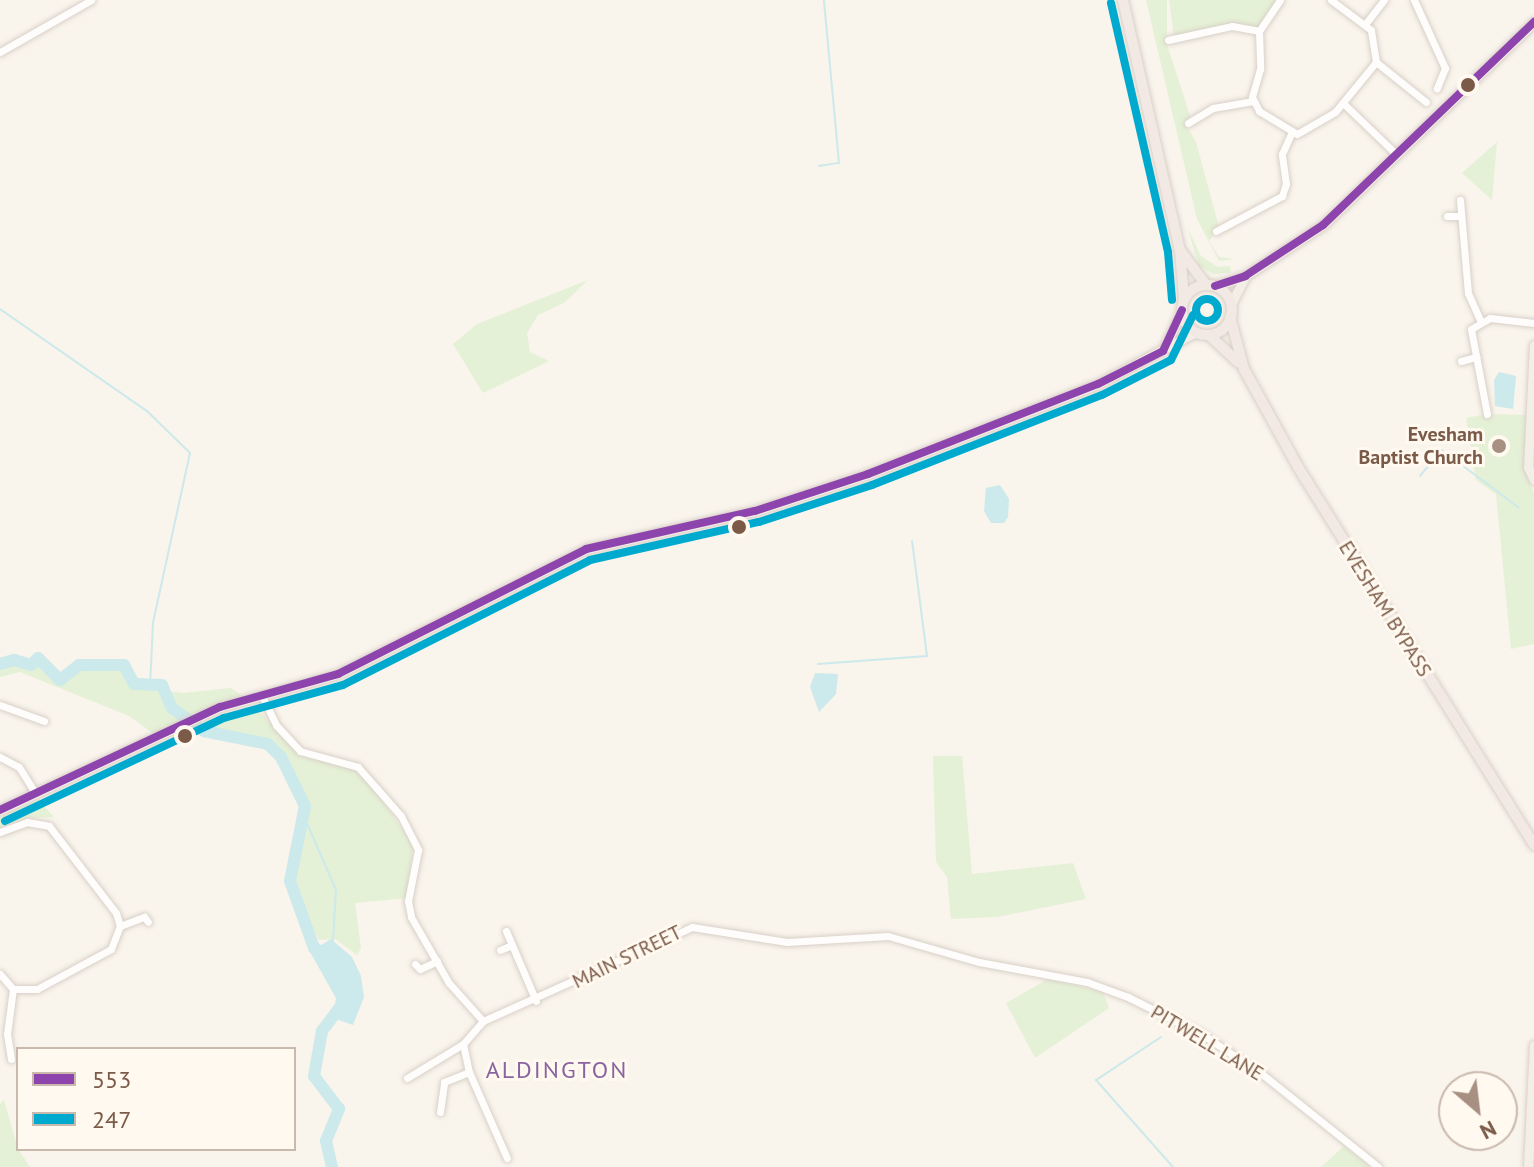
<!DOCTYPE html>
<style>
body{margin:0}
#map{position:relative;width:1534px;height:1167px;overflow:hidden;background:#f9f4ec;font-family:"PT Sans",sans-serif}
div>[style]{position:absolute}
.green>*{inset:0;background:#e5f1d6}
.water>*{inset:0;background:#cce9eb}
.stream>*{height:2px;margin:-1px;padding:0 1px;transform-origin:1px;border-radius:1px;background:#cce9eb}
.river>*{height:12px;margin:-6px;padding:0 6px;transform-origin:6px;border-radius:6px;background:#cce9eb}
.roads{filter:drop-shadow(0 0 2px #d8d0c8) drop-shadow(0 0 2px #d8d0c8)}
.minor>*{height:7px;margin:-3.5px;padding:0 3.5px;transform-origin:3.5px;border-radius:3.5px;background:#fefdfc}
.major>*{height:9px;margin:-4.5px;padding:0 4.5px;transform-origin:4.5px;border-radius:4.5px;background:#f3eee6}
.highway>*{height:10px;margin:-5px;padding:0 5px;transform-origin:5px;border-radius:5px;background:#f3e9e4}
.highway>.ring{margin:-5px;padding:0;box-sizing:content-box;background:none;border:10px solid #f3e9e4;border-radius:50%}
.bus-1>*{height:8px;margin:-4px;padding:0 4px;transform-origin:4px;border-radius:4px;background:#8e44ad}
.bus-2>*{height:8px;margin:-4px;padding:0 4px;transform-origin:4px;border-radius:4px;background:#00a9ce}
.bus-2>.ring{margin:-4px;padding:0;box-sizing:content-box;background:none;border:8px solid #00a9ce;border-radius:50%}
.dots>*{width:22px;height:22px;translate:-50% -50%;box-sizing:border-box;border:4px solid #fff9f0;border-radius:50%}
span{translate:-50% -50%;white-space:nowrap;text-align:center;line-height:1.15;-webkit-text-stroke:6px #fff9f0;paint-order:stroke}
.poi-label{font-size:20px;color:#7b5a48;font-weight:700}
.right{translate:-100% -50%;text-align:right}
.street-label{font-size:20px;color:#7b5a48}
.quarter-label{font-size:24px;color:#8a649f;letter-spacing:2px}
.legend{position:absolute;left:16px;top:1047px;width:280px;height:104px;box-sizing:border-box;background:#fff9f0;border:2px solid #cab9ad;margin:0;padding:10px 14px;list-style:none;font-size:24px;color:#7b5a48}
.legend li{display:flex;align-items:center;gap:16px;height:40px}
.legend b{width:40px;border:2px solid #cab9ad}
.north{position:absolute;left:1438px;top:1071px;width:80px;height:80px;box-sizing:border-box;background:#fff9f0;border:2px solid #cab9ad;border-radius:50%;rotate:152deg;font-size:22px;font-weight:700;line-height:32px;text-align:center;color:#7b5a48}
.north::after{content:'';display:block;margin:auto;width:28px;height:36px;background:#a79081;clip-path:polygon(50% 0,100% 100%,50% 72%,0 100%)}
</style>
<div id="map">
<div class="green">
<i style="clip-path:polygon(1146px 0,1167px 0,1167px 44px,1191px 119px,1185px 123px,1196px 142px,1219px 227px,1209px 241px,1219px 257px,1234px 259px,1219px 261px,1197px 219px)"></i>
<i style="clip-path:polygon(1169px 0,1276px 0,1257px 28px,1232px 24px,1174px 37px)"></i>
<i style="clip-path:polygon(1497px 142px,1492px 200px,1462px 173px)"></i>
<i style="clip-path:polygon(1187px 227px,1201px 256px,1218px 267px,1230px 266px,1231px 273px,1214px 274px,1199px 266px)"></i>
<i style="clip-path:polygon(588px 280px,564px 303px,538px 315px,527px 333px,530px 352px,549px 361px,483px 393px,453px 344px,477px 324px)"></i>
<i style="clip-path:polygon(1487px 414px,1526px 415px,1524px 468px,1534px 493px,1534px 644px,1511px 649px,1496px 494px,1476px 480px,1466px 418px)"></i>
<i style="clip-path:polygon(38px 658px,60px 679px,79px 665px,124px 665px,134px 684px,142px 687px,162px 685px,166px 691px,183px 693px,231px 688px,244px 697px,154px 734px,129px 716px,20px 672px,0 677px,0 664px,14px 660px,31px 665px)"></i>
<i style="clip-path:polygon(255px 706px,302px 757px,347px 766px,366px 777px,413px 845px,407px 898px,355px 903px,361px 948px,357px 955px,335px 939px,319px 940px,303px 911px,295px 881px,305px 806px,281px 757px,268px 744px,218px 735px,208px 724px)"></i>
<i style="clip-path:polygon(933px 756px,962px 756px,972px 874px,1073px 863px,1086px 899px,997px 917px,951px 919px,947px 877px,936px 862px)"></i>
<i style="clip-path:polygon(38px 800px,54px 817px,30px 818px,0 828px,0 816px)"></i>
<i style="clip-path:polygon(1048px 979px,1103px 992px,1109px 1008px,1035px 1058px,1006px 1003px)"></i>
<i style="clip-path:polygon(4px 1100px,18px 1149px,30px 1167px,0 1167px,0 1104px)"></i>
<i style="clip-path:polygon(1344px 1146px,1370px 1167px,1321px 1167px)"></i>
</div>
<div class="water">
<i style="clip-path:polygon(1499px 372px,1516px 376px,1513px 409px,1495px 406px,1494px 380px)"></i>
<i style="clip-path:polygon(1000px 485px,1009px 499px,1008px 517px,1004px 523px,991px 523px,984px 511px,986px 488px)"></i>
<i style="clip-path:polygon(815px 673px,838px 674px,836px 694px,819px 712px,810px 687px)"></i>
<i style="clip-path:polygon(331px 939px,352px 957px,361px 976px,364px 997px,353px 1025px,333px 1018px,336px 998px,310px 952px)"></i>
</div>
<div class="stream">
<i style="left:819px;top:166px;width:20px;rotate:-9deg"></i>
<i style="left:839px;top:163px;width:164px;rotate:-95.3deg"></i>
<i style="left:0;top:309px;width:179px;rotate:34.8deg"></i>
<i style="left:147px;top:411px;width:60px;rotate:44.3deg"></i>
<i style="left:190px;top:453px;width:174px;rotate:102.3deg"></i>
<i style="left:153px;top:623px;width:63px;rotate:92.7deg"></i>
<i style="left:1420px;top:476px;width:34px;rotate:-50deg"></i>
<i style="left:1442px;top:450px;width:96px;rotate:37deg"></i>
<i style="left:818px;top:664px;width:109px;rotate:-4.2deg"></i>
<i style="left:927px;top:656px;width:116px;rotate:-97.4deg"></i>
<i style="left:306px;top:821px;width:75px;rotate:66.5deg"></i>
<i style="left:336px;top:890px;width:51px;rotate:93.4deg"></i>
<i style="left:1161px;top:1037px;width:78px;rotate:146.5deg"></i>
<i style="left:1096px;top:1080px;width:116px;rotate:48.5deg"></i>
</div>
<div class="river">
<i style="left:0;top:664px;width:15px;rotate:-16deg"></i>
<i style="left:14px;top:660px;width:18px;rotate:16deg"></i>
<i style="left:31px;top:665px;width:10px;rotate:-45deg"></i>
<i style="left:38px;top:658px;width:31px;rotate:45deg"></i>
<i style="left:60px;top:680px;width:24px;rotate:-38deg"></i>
<i style="left:79px;top:665px;width:45px"></i>
<i style="left:124px;top:665px;width:21px;rotate:62deg"></i>
<i style="left:134px;top:684px;width:28px;rotate:2deg"></i>
<i style="left:162px;top:685px;width:25px;rotate:67deg"></i>
<i style="left:172px;top:708px;width:39px;rotate:36deg"></i>
<i style="left:204px;top:731px;width:65px;rotate:11.5deg"></i>
<i style="left:268px;top:744px;width:18px;rotate:45deg"></i>
<i style="left:281px;top:757px;width:55px;rotate:63.9deg"></i>
<i style="left:305px;top:806px;width:76px;rotate:101.3deg"></i>
<i style="left:290px;top:881px;width:71px;rotate:70.3deg"></i>
<i style="left:314px;top:948px;width:13px;rotate:27deg"></i>
<i style="left:332px;top:1167px;width:27px;rotate:-103deg"></i>
<i style="left:326px;top:1141px;width:35px;rotate:-68deg"></i>
<i style="left:339px;top:1109px;width:41px;rotate:-127.1deg"></i>
<i style="left:314px;top:1076px;width:46px;rotate:-79.9deg"></i>
<i style="left:322px;top:1031px;width:30px;rotate:-53deg"></i>
</div>
<div class="roads">
<div class="minor">
<i style="left:1280px;top:0;width:37px;rotate:124deg"></i>
<i style="left:1259px;top:31px;width:38px;rotate:88deg"></i>
<i style="left:1260px;top:69px;width:29px;rotate:106deg"></i>
<i style="left:1252px;top:97px;width:16px;rotate:63deg"></i>
<i style="left:1259px;top:111px;width:44px;rotate:31.2deg"></i>
<i style="left:1297px;top:134px;width:44px;rotate:-30.1deg"></i>
<i style="left:1335px;top:112px;width:65px;rotate:-50.6deg"></i>
<i style="left:1376px;top:62px;width:32px;rotate:-99deg"></i>
<i style="left:1371px;top:30px;width:50px;rotate:-143.1deg"></i>
<i style="left:1414px;top:0;width:75px;rotate:65.5deg"></i>
<i style="left:1445px;top:68px;width:22px;rotate:112deg"></i>
<i style="left:1366px;top:23px;width:29px;rotate:-52deg"></i>
<i style="left:1168px;top:40px;width:66px;rotate:-12.3deg"></i>
<i style="left:1232px;top:26px;width:27px;rotate:10deg"></i>
<i style="left:0;top:52px;width:105px;rotate:-29.7deg"></i>
<i style="left:1376px;top:62px;width:64px;rotate:38.7deg"></i>
<i style="left:1343px;top:103px;width:75px;rotate:43.9deg"></i>
<i style="left:1188px;top:123px;width:29px;rotate:-31deg"></i>
<i style="left:1213px;top:108px;width:41px;rotate:-9.9deg"></i>
<i style="left:1460px;top:200px;width:93px;rotate:85.1deg"></i>
<i style="left:1468px;top:293px;width:30px;rotate:66deg"></i>
<i style="left:1447px;top:216px;width:13px"></i>
<i style="left:1216px;top:231px;width:75px;rotate:-27.9deg"></i>
<i style="left:1282px;top:196px;width:13px;rotate:-72deg"></i>
<i style="left:1286px;top:184px;width:30px;rotate:-98deg"></i>
<i style="left:1282px;top:154px;width:24px;rotate:-66deg"></i>
<i style="left:1461px;top:361px;width:16px;rotate:-15deg"></i>
<i style="left:1487px;top:414px;width:86px;rotate:-100.7deg"></i>
<i style="left:1471px;top:329px;width:22px;rotate:-30deg"></i>
<i style="left:1490px;top:318px;width:44px;rotate:6.5deg"></i>
<i style="left:262px;top:696px;width:32px;rotate:64deg"></i>
<i style="left:276px;top:725px;width:35px;rotate:47deg"></i>
<i style="left:300px;top:751px;width:60px;rotate:15.4deg"></i>
<i style="left:358px;top:767px;width:65px;rotate:48.7deg"></i>
<i style="left:401px;top:816px;width:38px;rotate:63deg"></i>
<i style="left:418px;top:850px;width:52px;rotate:101.1deg"></i>
<i style="left:408px;top:901px;width:16px;rotate:79deg"></i>
<i style="left:411px;top:917px;width:76px;rotate:60.1deg"></i>
<i style="left:449px;top:983px;width:51px;rotate:48.2deg"></i>
<i style="left:0;top:705px;width:47px;rotate:20deg"></i>
<i style="left:0;top:757px;width:21px;rotate:28deg"></i>
<i style="left:19px;top:767px;width:32px;rotate:58deg"></i>
<i style="left:0;top:832px;width:29px;rotate:-20deg"></i>
<i style="left:27px;top:822px;width:22px;rotate:10deg"></i>
<i style="left:49px;top:826px;width:110px;rotate:52.4deg"></i>
<i style="left:116px;top:913px;width:14px;rotate:73deg"></i>
<i style="left:120px;top:926px;width:26px;rotate:-21deg"></i>
<i style="left:144px;top:917px;width:6px;rotate:51deg"></i>
<i style="left:506px;top:931px;width:76px;rotate:66.8deg"></i>
<i style="left:500px;top:950px;width:13px;rotate:-23deg"></i>
<i style="left:415px;top:964px;width:7px;rotate:45deg"></i>
<i style="left:420px;top:969px;width:19px;rotate:-25deg"></i>
<i style="left:0;top:974px;width:20px;rotate:49deg"></i>
<i style="left:13px;top:989px;width:24px"></i>
<i style="left:37px;top:989px;width:84px;rotate:-28.4deg"></i>
<i style="left:111px;top:949px;width:25px;rotate:-69deg"></i>
<i style="left:483px;top:1021px;width:229px;rotate:-24.2deg"></i>
<i style="left:692px;top:927px;width:96px;rotate:9deg"></i>
<i style="left:787px;top:942px;width:101px;rotate:-3.4deg"></i>
<i style="left:888px;top:936px;width:95px;rotate:15.9deg"></i>
<i style="left:979px;top:962px;width:110px;rotate:10.5deg"></i>
<i style="left:1087px;top:982px;width:44px;rotate:20.1deg"></i>
<i style="left:1128px;top:997px;width:80px;rotate:26.6deg"></i>
<i style="left:1200px;top:1033px;width:74px;rotate:33.5deg"></i>
<i style="left:1262px;top:1074px;width:149px;rotate:38.7deg"></i>
<i style="left:463px;top:1044px;width:29px;rotate:78deg"></i>
<i style="left:469px;top:1072px;width:94px;rotate:66.2deg"></i>
<i style="left:11px;top:1059px;width:25px;rotate:-99deg"></i>
<i style="left:7px;top:1034px;width:45px;rotate:-82.4deg"></i>
<i style="left:407px;top:1078px;width:66px;rotate:-31.3deg"></i>
<i style="left:463px;top:1044px;width:30px;rotate:-49deg"></i>
<i style="left:440px;top:1112px;width:30px;rotate:-82deg"></i>
<i style="left:444px;top:1082px;width:27px;rotate:-22deg"></i>
</div>
<div class="major">
<i style="left:1215px;top:286px;width:32px;rotate:-18deg"></i>
<i style="left:1245px;top:276px;width:93px;rotate:-33.2deg"></i>
<i style="left:1323px;top:225px;width:293px;rotate:-43.9deg"></i>
<i style="left:1231px;top:304px;width:31px;rotate:-63deg"></i>
<i style="left:1534px;top:345px;width:122px;rotate:92.8deg"></i>
<i style="left:1528px;top:467px;width:14px;rotate:65deg"></i>
<i style="left:1163px;top:351px;width:45px;rotate:-65.1deg"></i>
<i style="left:0;top:810px;width:243px;rotate:-25.1deg"></i>
<i style="left:220px;top:707px;width:123px;rotate:-15.6deg"></i>
<i style="left:338px;top:674px;width:278px;rotate:-26.7deg"></i>
<i style="left:586px;top:549px;width:173px;rotate:-12.7deg"></i>
<i style="left:755px;top:511px;width:119px;rotate:-18.1deg"></i>
<i style="left:868px;top:474px;width:247px;rotate:-21.4deg"></i>
<i style="left:1098px;top:384px;width:111px;rotate:-28deg"></i>
<i style="left:1528px;top:1167px;width:122px;rotate:-87.2deg"></i>
</div>
<div class="highway">
<i style="left:1123px;top:0;width:256px;rotate:77.2deg"></i>
<i style="left:1180px;top:250px;width:49px;rotate:85.3deg"></i>
<i style="left:1180px;top:250px;width:44px;rotate:53.4deg"></i>
<i class="ring" style="left:1182px;top:285px;width:40px;height:40px"></i>
<i style="left:1230px;top:317px;width:54px;rotate:74.9deg"></i>
<i style="left:1244px;top:369px;width:112px;rotate:61.1deg"></i>
<i style="left:1298px;top:467px;width:446px;rotate:58deg"></i>
<i style="left:1209px;top:335px;width:40px;rotate:43deg"></i>
</div>
</div>
<div class="bus-1">
<i style="left:1215px;top:286px;width:32px;rotate:-18deg"></i>
<i style="left:1245px;top:276px;width:93px;rotate:-33.2deg"></i>
<i style="left:1323px;top:225px;width:293px;rotate:-43.9deg"></i>
<i style="left:0;top:810px;width:243px;rotate:-25.1deg"></i>
<i style="left:220px;top:707px;width:123px;rotate:-15.6deg"></i>
<i style="left:338px;top:674px;width:278px;rotate:-26.7deg"></i>
<i style="left:586px;top:549px;width:173px;rotate:-12.7deg"></i>
<i style="left:755px;top:511px;width:119px;rotate:-18.1deg"></i>
<i style="left:868px;top:474px;width:247px;rotate:-21.4deg"></i>
<i style="left:1098px;top:384px;width:73px;rotate:-26.9deg"></i>
<i style="left:1163px;top:351px;width:45px;rotate:-65.1deg"></i>
</div>
<div class="bus-2">
<i style="left:1111px;top:3px;width:255px;rotate:77.1deg"></i>
<i style="left:1168px;top:252px;width:48px;rotate:85.2deg"></i>
<i class="ring" style="left:1196px;top:299px;width:14px;height:14px"></i>
<i style="left:5px;top:821px;width:242px;rotate:-25.2deg"></i>
<i style="left:224px;top:718px;width:123px;rotate:-15.5deg"></i>
<i style="left:343px;top:685px;width:277px;rotate:-26.8deg"></i>
<i style="left:590px;top:560px;width:173px;rotate:-12.7deg"></i>
<i style="left:759px;top:522px;width:119px;rotate:-18.1deg"></i>
<i style="left:872px;top:485px;width:247px;rotate:-21.4deg"></i>
<i style="left:1102px;top:395px;width:77px;rotate:-26.9deg"></i>
<i style="left:1171px;top:360px;width:50px;rotate:-63.9deg"></i>
</div>
<div class="dots">
<i style="left:1468px;top:85px;background:#7b5a48"></i>
<i style="left:1499px;top:446px;background:#a79081"></i>
<i style="left:739px;top:527px;background:#7b5a48"></i>
<i style="left:185px;top:736px;background:#7b5a48"></i>
</div>
<div class="poi-label">
<span class="right" style="left:1483px;top:446px">Evesham<br>Baptist Church</span>
</div>
<div class="street-label">
<span style="left:1385px;top:609px;rotate:58deg">EVESHAM BYPASS</span>
<span style="left:627px;top:957px;rotate:-26deg">MAIN STREET</span>
<span style="left:1207px;top:1043px;rotate:31deg">PITWELL LANE</span>
</div>
<div class="quarter-label">
<span style="left:557px;top:1070px">ALDINGTON</span>
</div>
<ul class="legend">
<li><b style="height:10px;background:#8e44ad"></b>553</li>
<li><b style="height:10px;background:#00a9ce"></b>247</li>
</ul>
<div class="north">N</div>
</div>
